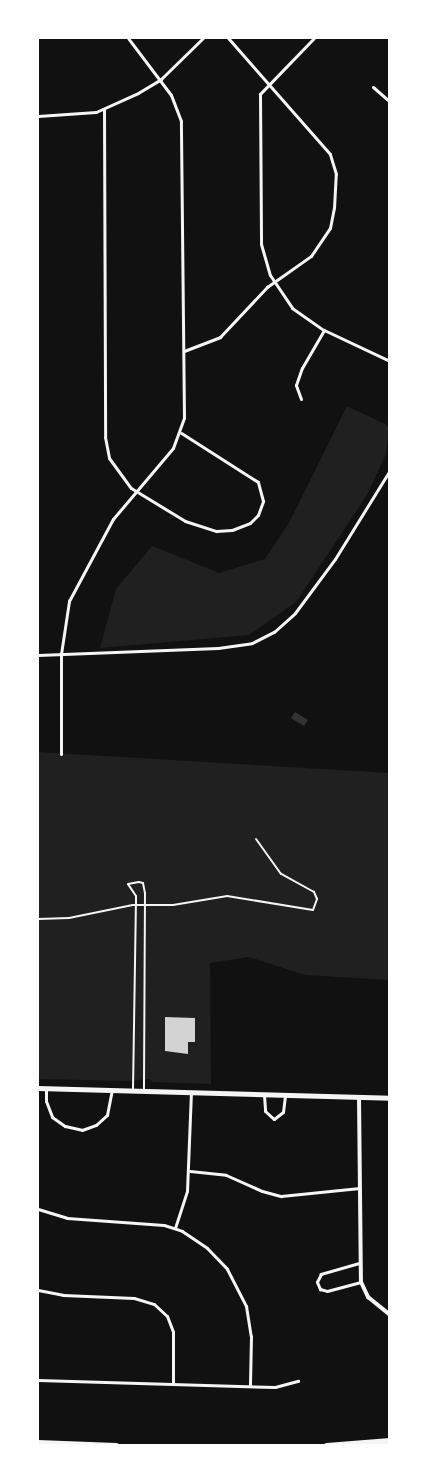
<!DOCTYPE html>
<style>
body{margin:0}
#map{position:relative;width:427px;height:1483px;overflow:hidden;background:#111;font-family:"PT Sans",sans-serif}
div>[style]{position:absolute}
.green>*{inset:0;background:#202020}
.water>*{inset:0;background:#333}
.building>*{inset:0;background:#d3d3d3}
.service>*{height:2px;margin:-1px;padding:0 1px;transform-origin:1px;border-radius:1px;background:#f5f5f5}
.minor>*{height:3px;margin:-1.5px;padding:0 1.5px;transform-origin:1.5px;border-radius:1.5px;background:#f5f5f5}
.tertiary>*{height:4px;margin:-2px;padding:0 2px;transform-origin:2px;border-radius:2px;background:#f5f5f5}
.secondary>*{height:4.5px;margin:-2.25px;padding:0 2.25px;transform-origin:2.25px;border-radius:2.25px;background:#f5f5f5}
.motorway>*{height:5.5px;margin:-2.75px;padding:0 2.75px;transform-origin:2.75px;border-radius:2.75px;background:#f5f5f5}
span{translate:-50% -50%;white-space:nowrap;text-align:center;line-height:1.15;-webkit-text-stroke:5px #fff;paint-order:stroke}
.frame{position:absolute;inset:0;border:39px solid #fff;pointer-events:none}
</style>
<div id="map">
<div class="green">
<i style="clip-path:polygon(347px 406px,389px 426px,386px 454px,367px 495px,296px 602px,249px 635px,100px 648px,116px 589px,152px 546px,219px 573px,265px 559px,290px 521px)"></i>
<i style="clip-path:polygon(38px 752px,389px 773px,389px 980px,305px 975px,249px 957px,210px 963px,211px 1084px,152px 1082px,150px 1079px,127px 1081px,38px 1079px)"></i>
</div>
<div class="water">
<i style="clip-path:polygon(295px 712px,308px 720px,304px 726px,291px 718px)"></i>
</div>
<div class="building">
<i style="clip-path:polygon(165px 1017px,195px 1018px,195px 1042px,188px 1042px,188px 1054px,165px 1051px)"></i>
</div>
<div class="service">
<i style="left:38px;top:919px;width:31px;rotate:-2deg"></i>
<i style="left:69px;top:918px;width:65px;rotate:-11.5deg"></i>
<i style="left:133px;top:905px;width:40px"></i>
<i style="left:173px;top:905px;width:55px;rotate:-9.5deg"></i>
<i style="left:227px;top:896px;width:87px;rotate:9.2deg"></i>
<i style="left:313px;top:910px;width:12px;rotate:-70deg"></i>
<i style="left:317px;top:899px;width:8px;rotate:-113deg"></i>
<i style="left:314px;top:892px;width:38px;rotate:-151deg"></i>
<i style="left:281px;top:874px;width:43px;rotate:-125.5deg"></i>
<i style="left:133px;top:1090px;width:185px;rotate:-89.1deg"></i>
<i style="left:136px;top:905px;width:9px;rotate:-90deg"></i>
<i style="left:136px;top:896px;width:14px;rotate:-124deg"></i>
<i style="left:128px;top:884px;width:11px;rotate:-10deg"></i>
<i style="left:139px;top:882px;width:4px;rotate:14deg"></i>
<i style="left:143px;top:883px;width:10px;rotate:79deg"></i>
<i style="left:145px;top:893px;width:198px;rotate:90.3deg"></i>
</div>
<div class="minor">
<i style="left:314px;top:38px;width:78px;rotate:134deg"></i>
<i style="left:260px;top:94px;width:150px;rotate:89.6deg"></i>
<i style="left:261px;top:244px;width:32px;rotate:74deg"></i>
<i style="left:270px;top:275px;width:40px;rotate:56deg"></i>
<i style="left:292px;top:308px;width:39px;rotate:35deg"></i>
<i style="left:324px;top:330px;width:73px;rotate:25.2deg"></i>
<i style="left:373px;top:87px;width:23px;rotate:41deg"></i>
<i style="left:104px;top:109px;width:328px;rotate:89.8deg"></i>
<i style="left:105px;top:437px;width:21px;rotate:79deg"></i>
<i style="left:109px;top:458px;width:37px;rotate:54deg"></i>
<i style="left:131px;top:488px;width:63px;rotate:31.4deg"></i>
<i style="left:185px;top:521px;width:33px;rotate:18deg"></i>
<i style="left:216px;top:531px;width:16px;rotate:-4deg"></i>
<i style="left:232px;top:530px;width:19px;rotate:-21deg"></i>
<i style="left:250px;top:523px;width:11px;rotate:-45deg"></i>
<i style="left:258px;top:515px;width:15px;rotate:-70deg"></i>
<i style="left:263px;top:501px;width:20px;rotate:-105deg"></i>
<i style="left:258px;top:482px;width:91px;rotate:-147.5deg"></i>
<i style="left:38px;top:116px;width:58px;rotate:-3.9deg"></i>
<i style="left:96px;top:112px;width:46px;rotate:-24.3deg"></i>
<i style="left:138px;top:93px;width:27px;rotate:-31deg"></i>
<i style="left:161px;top:79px;width:59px;rotate:-44.3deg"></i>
<i style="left:184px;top:351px;width:39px;rotate:-21deg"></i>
<i style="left:220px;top:337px;width:69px;rotate:-46.8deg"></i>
<i style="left:267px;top:287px;width:54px;rotate:-35.2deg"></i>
<i style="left:311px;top:256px;width:34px;rotate:-56deg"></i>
<i style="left:330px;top:228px;width:20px;rotate:-79deg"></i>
<i style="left:334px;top:208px;width:34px;rotate:-87deg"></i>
<i style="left:336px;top:174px;width:21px;rotate:-107deg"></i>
<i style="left:330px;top:154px;width:154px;rotate:-131.3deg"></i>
<i style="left:301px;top:399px;width:15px;rotate:-110deg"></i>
<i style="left:296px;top:385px;width:18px;rotate:-71deg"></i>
<i style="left:302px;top:368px;width:44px;rotate:-59.9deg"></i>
<i style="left:38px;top:655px;width:180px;rotate:-2.2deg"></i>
<i style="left:218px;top:648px;width:34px;rotate:-8deg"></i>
<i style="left:252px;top:643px;width:25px;rotate:-27deg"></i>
<i style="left:274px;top:632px;width:28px;rotate:-42deg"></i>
<i style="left:295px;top:613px;width:67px;rotate:-53.5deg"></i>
<i style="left:335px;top:559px;width:105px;rotate:-58.3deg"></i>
<i style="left:61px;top:754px;width:100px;rotate:-90deg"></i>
<i style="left:61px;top:654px;width:54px;rotate:-81.4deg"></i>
<i style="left:69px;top:601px;width:93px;rotate:-61.8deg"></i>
<i style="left:113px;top:519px;width:93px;rotate:-49.8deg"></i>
<i style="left:173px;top:448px;width:32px;rotate:-70deg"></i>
<i style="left:184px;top:418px;width:297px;rotate:-90.6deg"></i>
<i style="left:181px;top:121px;width:28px;rotate:-111deg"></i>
<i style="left:171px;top:95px;width:71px;rotate:-127deg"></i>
<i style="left:46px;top:1088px;width:13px;rotate:90deg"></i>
<i style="left:46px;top:1101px;width:17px;rotate:69deg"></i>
<i style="left:52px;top:1117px;width:16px;rotate:35deg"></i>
<i style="left:65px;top:1126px;width:17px;rotate:13deg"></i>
<i style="left:82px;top:1130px;width:15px;rotate:-20deg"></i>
<i style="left:96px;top:1125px;width:15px;rotate:-42deg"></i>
<i style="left:107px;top:1115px;width:25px;rotate:-79deg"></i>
<i style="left:264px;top:1095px;width:16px;rotate:86deg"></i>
<i style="left:265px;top:1111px;width:12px;rotate:42deg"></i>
<i style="left:274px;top:1119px;width:11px;rotate:-38deg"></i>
<i style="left:283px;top:1112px;width:17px;rotate:-83deg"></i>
<i style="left:190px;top:1171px;width:36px;rotate:6deg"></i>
<i style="left:226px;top:1175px;width:39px;rotate:24deg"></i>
<i style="left:262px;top:1191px;width:20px;rotate:15deg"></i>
<i style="left:281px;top:1196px;width:79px;rotate:-5.8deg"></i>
<i style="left:38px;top:1209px;width:30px;rotate:17deg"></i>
<i style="left:67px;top:1218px;width:97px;rotate:4.1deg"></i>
<i style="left:164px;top:1225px;width:19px;rotate:18deg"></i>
<i style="left:182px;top:1231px;width:30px;rotate:34deg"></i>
<i style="left:207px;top:1248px;width:29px;rotate:46deg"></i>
<i style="left:227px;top:1269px;width:42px;rotate:62.8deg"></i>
<i style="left:246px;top:1306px;width:30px;rotate:81deg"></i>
<i style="left:251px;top:1336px;width:49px;rotate:91.2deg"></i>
<i style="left:175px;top:1228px;width:39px;rotate:-72deg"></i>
<i style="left:187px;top:1191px;width:98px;rotate:-87.7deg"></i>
<i style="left:359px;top:1263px;width:40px;rotate:164deg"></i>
<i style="left:321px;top:1274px;width:9px;rotate:117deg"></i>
<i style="left:317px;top:1282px;width:8px;rotate:67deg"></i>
<i style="left:320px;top:1289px;width:7px;rotate:16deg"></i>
<i style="left:327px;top:1291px;width:35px;rotate:-15deg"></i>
<i style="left:38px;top:1290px;width:25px;rotate:11deg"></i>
<i style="left:63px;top:1295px;width:71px;rotate:2.4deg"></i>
<i style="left:134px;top:1298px;width:21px;rotate:17deg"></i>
<i style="left:154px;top:1304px;width:18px;rotate:43deg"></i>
<i style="left:167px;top:1316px;width:17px;rotate:69deg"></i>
<i style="left:173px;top:1332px;width:51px;rotate:90deg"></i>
<i style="left:38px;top:1380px;width:237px;rotate:1.7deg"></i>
<i style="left:275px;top:1387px;width:24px;rotate:-15deg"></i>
</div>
<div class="tertiary">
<i style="left:359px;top:1097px;width:185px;rotate:89.4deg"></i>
<i style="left:361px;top:1282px;width:17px;rotate:65deg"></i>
<i style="left:368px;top:1297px;width:28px;rotate:39deg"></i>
</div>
<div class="secondary">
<i style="left:38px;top:1088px;width:352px;rotate:1.6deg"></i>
</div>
<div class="motorway">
<i style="left:38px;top:1443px;width:78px;rotate:2.2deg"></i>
<i style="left:327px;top:1446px;width:63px;rotate:-4.5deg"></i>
</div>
<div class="frame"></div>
</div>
